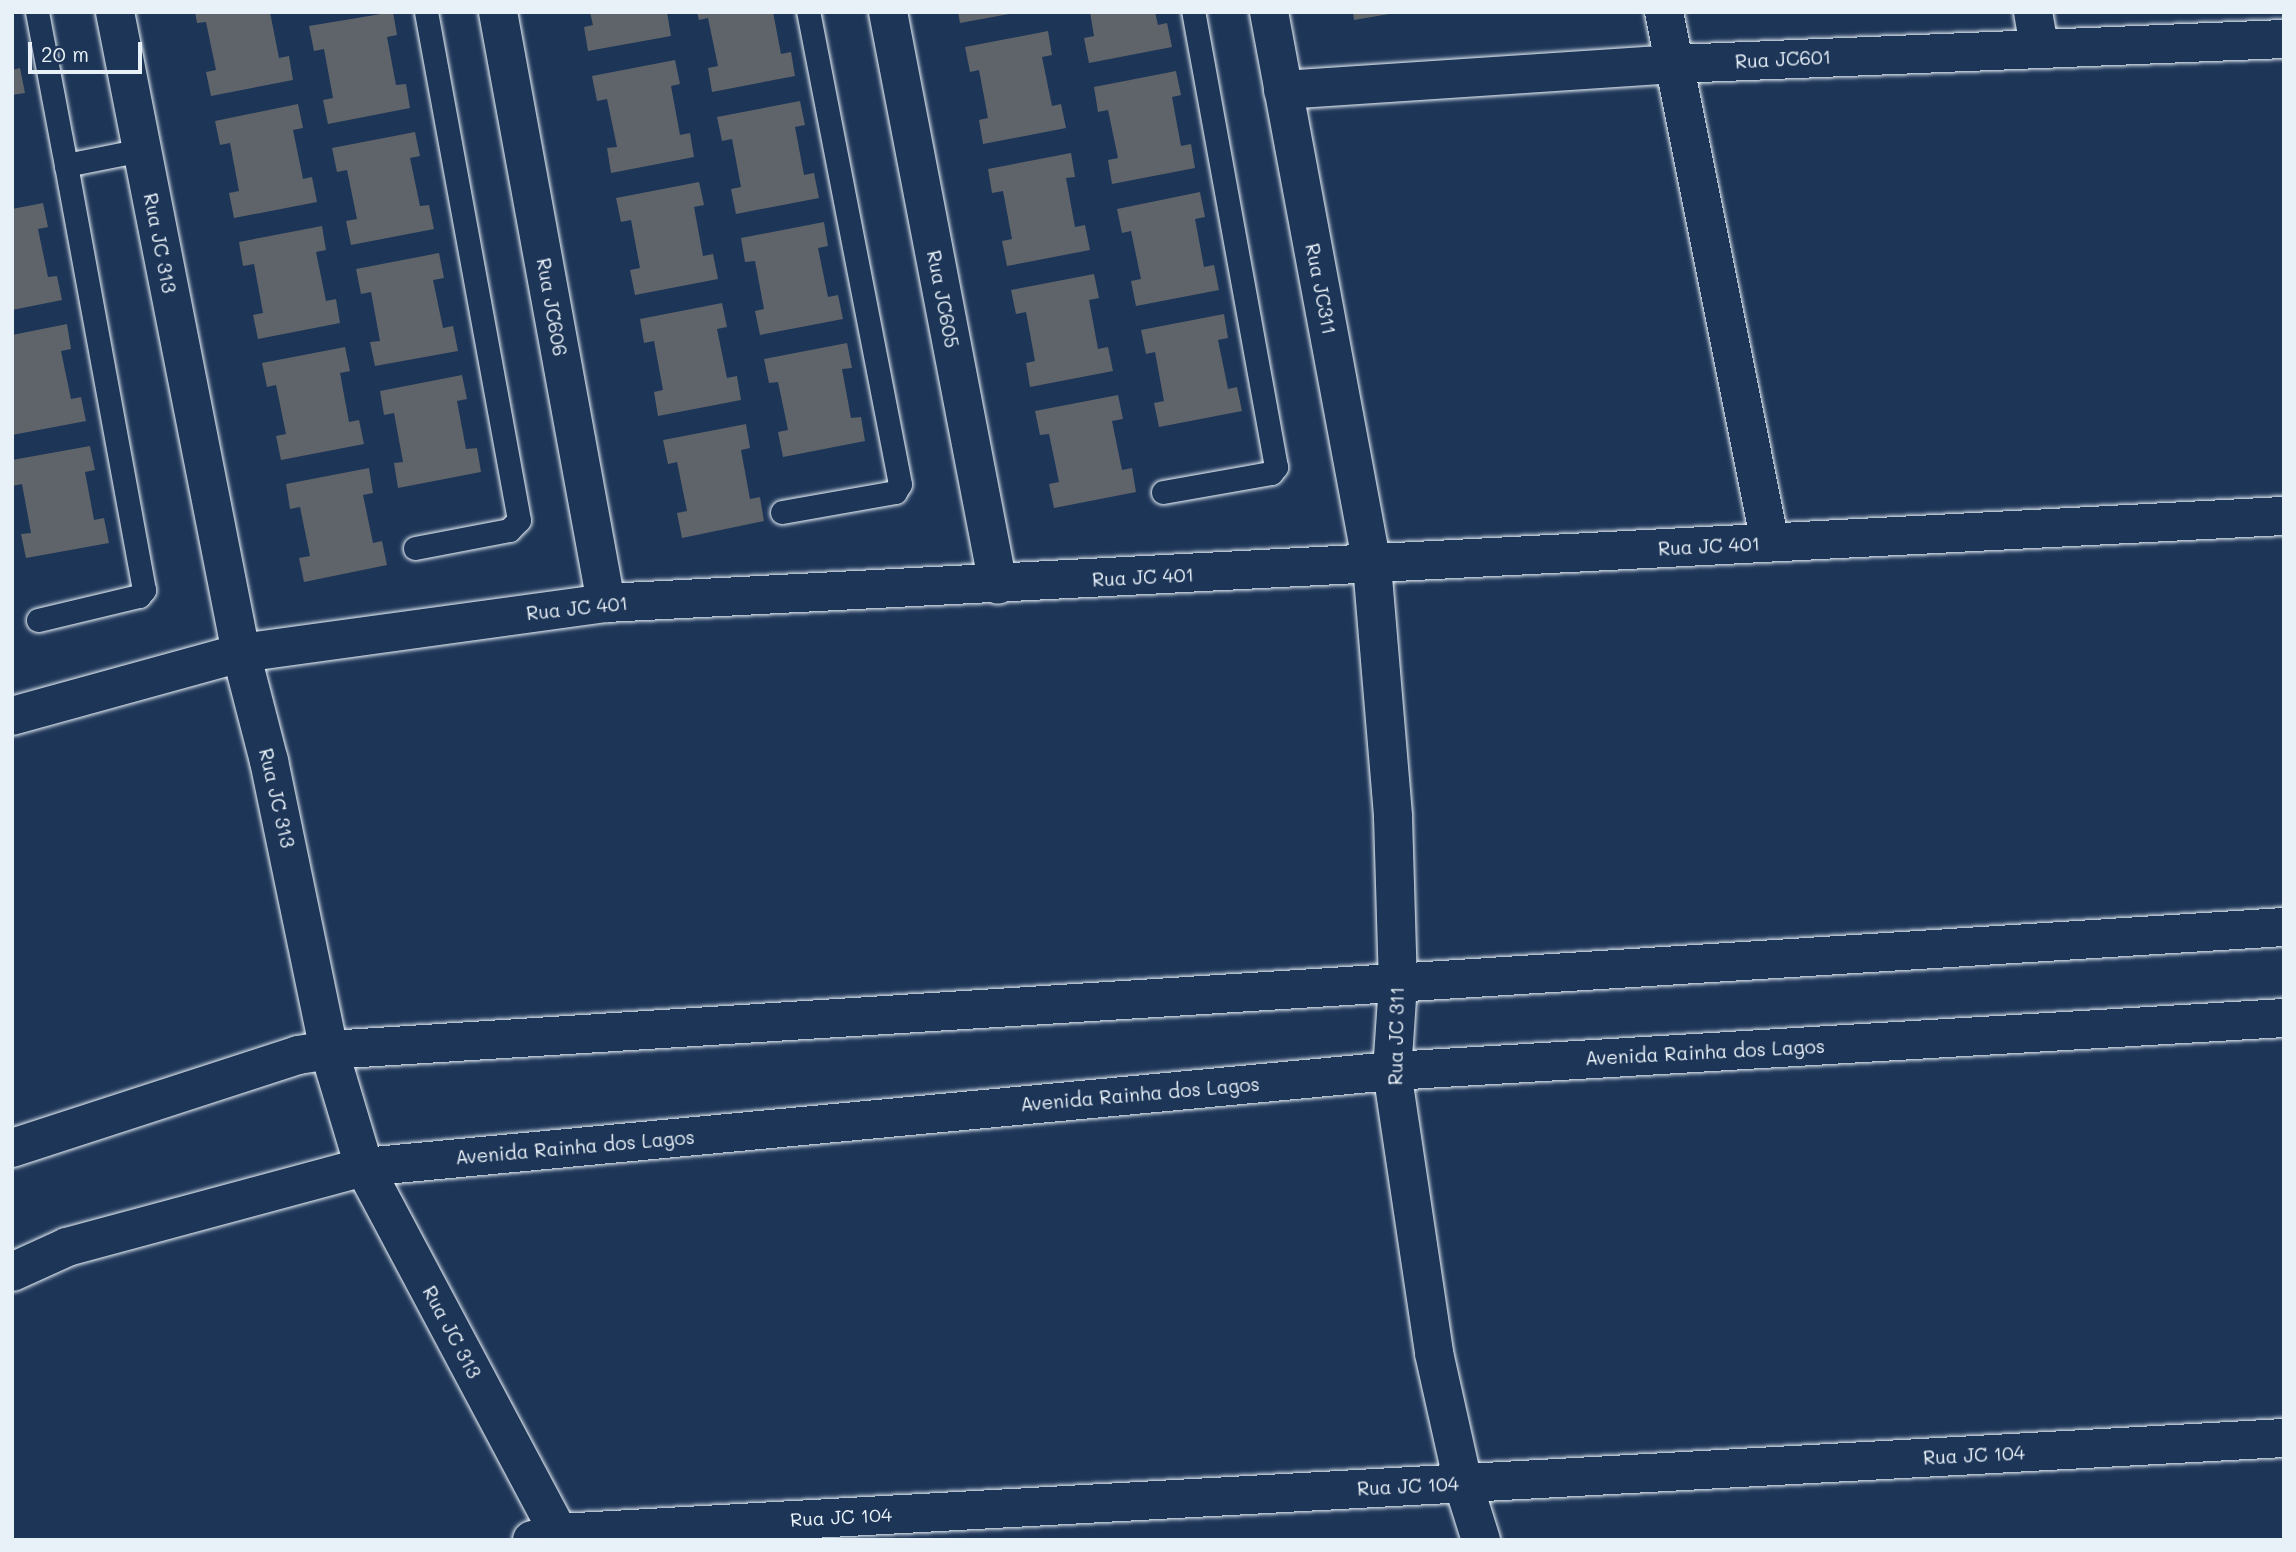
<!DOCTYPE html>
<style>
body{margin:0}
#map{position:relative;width:2296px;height:1552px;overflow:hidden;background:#1d3557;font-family:Mali,sans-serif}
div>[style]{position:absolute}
.building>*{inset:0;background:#5f646a}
.roads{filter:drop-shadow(0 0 2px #e8f1f8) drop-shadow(0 0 2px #e8f1f8)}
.lane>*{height:23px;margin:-11.5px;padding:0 11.5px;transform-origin:11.5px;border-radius:11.5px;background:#1d3557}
.street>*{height:38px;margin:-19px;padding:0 19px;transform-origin:19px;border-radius:19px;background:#1d3557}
span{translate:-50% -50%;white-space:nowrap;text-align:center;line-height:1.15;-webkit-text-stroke:5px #1d3557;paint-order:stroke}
.street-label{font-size:19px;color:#e8f1f8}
.frame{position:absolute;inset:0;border:14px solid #e8f1f8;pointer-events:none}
.scale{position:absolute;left:28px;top:42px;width:114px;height:32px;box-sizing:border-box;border:4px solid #e8f1f8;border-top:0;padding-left:9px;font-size:21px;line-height:24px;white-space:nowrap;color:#e8f1f8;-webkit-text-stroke:5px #1d3557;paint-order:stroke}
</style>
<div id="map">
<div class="building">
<i style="clip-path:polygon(195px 12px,270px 12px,279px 58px,289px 56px,293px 80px,211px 96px,206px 72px,216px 70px,206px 22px,197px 23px)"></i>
<i style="clip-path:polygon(393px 12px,397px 35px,387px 37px,396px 85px,406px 84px,410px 108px,328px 124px,323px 100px,333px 98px,324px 49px,314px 51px,309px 26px)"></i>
<i style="clip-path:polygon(590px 12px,667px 12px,671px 36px,588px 51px,584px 27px,593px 25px)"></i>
<i style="clip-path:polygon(697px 12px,773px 12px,781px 54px,791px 52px,795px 76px,712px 92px,708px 68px,718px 66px,708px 18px,699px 20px)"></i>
<i style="clip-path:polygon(958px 12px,1009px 12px,1009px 14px,960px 23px)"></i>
<i style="clip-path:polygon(1090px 12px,1155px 12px,1158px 25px,1167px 23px,1172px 47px,1089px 63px,1084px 38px,1094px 36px)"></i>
<i style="clip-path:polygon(1353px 12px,1389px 12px,1389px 14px,1354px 20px)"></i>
<i style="clip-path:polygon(1048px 31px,1052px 55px,1042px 57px,1052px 106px,1061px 104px,1066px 128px,983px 144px,979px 120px,988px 118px,979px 70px,970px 72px,965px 47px)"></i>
<i style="clip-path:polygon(675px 60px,680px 84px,671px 86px,680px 135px,690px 133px,694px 157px,611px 173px,607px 148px,617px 147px,607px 99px,597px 101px,592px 76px)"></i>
<i style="clip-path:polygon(20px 68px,25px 93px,12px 95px,12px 70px)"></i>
<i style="clip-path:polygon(1176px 71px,1181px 95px,1172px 97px,1181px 146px,1191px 144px,1195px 168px,1112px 184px,1108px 160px,1118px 158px,1108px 110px,1098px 112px,1094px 87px)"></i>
<i style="clip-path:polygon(800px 101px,805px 125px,795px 127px,804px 175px,814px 173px,819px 198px,736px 214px,731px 189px,741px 187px,732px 139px,722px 141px,717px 117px)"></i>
<i style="clip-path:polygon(298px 104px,303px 128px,293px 130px,303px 179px,312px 177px,317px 202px,234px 218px,229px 193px,239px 191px,230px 143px,220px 145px,215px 121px)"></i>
<i style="clip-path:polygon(415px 132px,420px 156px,410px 158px,420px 206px,429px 205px,434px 229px,351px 245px,346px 221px,357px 219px,347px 170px,337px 172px,332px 148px)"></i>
<i style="clip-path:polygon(1071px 153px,1075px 177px,1066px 178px,1075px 227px,1085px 225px,1090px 250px,1007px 266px,1002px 241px,1012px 239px,1003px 191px,992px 193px,988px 169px)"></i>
<i style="clip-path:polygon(699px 182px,704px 205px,694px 207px,703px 256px,713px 254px,718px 279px,635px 295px,630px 270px,640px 268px,631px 220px,621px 222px,616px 198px)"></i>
<i style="clip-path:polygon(1200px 192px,1205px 217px,1195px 219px,1204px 267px,1214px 265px,1219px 290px,1136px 306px,1131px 281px,1141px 279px,1131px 231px,1122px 233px,1117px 209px)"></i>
<i style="clip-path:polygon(43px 203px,48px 227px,38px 229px,48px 277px,57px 276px,62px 300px,12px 310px,12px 209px)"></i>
<i style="clip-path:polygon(824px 222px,828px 246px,818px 248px,828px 297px,838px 295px,843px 319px,760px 335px,755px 311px,764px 309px,755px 261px,745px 262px,741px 238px)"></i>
<i style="clip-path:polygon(322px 226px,326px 250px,316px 252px,326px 301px,336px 299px,340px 323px,258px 339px,253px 315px,263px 313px,254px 264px,243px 266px,239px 242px)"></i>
<i style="clip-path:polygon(439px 253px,444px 278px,433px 280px,443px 328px,453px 326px,458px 351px,375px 366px,370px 342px,380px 341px,371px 292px,361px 294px,356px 269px)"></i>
<i style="clip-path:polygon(1094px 274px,1099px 298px,1089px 300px,1098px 349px,1108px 347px,1113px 371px,1030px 387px,1026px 363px,1035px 361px,1026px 312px,1016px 314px,1011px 290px)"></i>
<i style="clip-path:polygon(722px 303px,727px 327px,717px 329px,727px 378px,737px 376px,741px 400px,658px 416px,654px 392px,663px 390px,654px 341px,644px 343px,640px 319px)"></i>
<i style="clip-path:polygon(1224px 314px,1228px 338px,1218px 340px,1228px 389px,1237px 387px,1242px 411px,1159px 427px,1154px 403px,1164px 401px,1155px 352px,1146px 354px,1141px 330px)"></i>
<i style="clip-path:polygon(67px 324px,71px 349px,61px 351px,71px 399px,81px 397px,86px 421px,12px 435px,12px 335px)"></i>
<i style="clip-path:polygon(847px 343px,852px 368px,842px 369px,851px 418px,861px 417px,865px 441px,783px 457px,778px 432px,788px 430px,778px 382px,769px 383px,764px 359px)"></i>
<i style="clip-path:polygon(345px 347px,350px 371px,340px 373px,349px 422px,359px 420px,364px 444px,281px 460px,276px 436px,286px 434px,276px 385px,267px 387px,262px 363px)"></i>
<i style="clip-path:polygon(462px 375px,467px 399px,457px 401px,466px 449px,477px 448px,481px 472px,398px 488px,394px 463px,403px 462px,394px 413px,384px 415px,380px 391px)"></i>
<i style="clip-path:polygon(1118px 395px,1123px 419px,1112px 421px,1122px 470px,1132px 468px,1136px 492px,1054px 508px,1049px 484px,1059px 482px,1049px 434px,1040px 435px,1035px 411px)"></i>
<i style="clip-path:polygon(746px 424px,750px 448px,741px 450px,750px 499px,760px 497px,764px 521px,682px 538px,677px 513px,687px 511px,677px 462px,668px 464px,663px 440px)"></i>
<i style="clip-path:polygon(90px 446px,95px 470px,85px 472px,94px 520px,104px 518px,109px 543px,26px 558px,21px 534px,31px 533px,22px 484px,12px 486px,12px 460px)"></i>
<i style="clip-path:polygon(369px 468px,373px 493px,363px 495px,373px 543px,382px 541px,387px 565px,304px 582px,299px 558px,310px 556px,300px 507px,290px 509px,286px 484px)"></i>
</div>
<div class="roads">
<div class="lane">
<i style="left:37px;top:12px;width:156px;rotate:79.3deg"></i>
<i style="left:1163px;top:492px;width:110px;rotate:-10deg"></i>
<i style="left:1271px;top:473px;width:8px;rotate:-50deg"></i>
<i style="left:1276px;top:467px;width:463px;rotate:-100.3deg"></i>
<i style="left:782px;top:512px;width:115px;rotate:-10deg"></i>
<i style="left:895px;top:492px;width:9px;rotate:-58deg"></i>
<i style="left:900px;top:484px;width:481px;rotate:-101deg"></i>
<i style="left:415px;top:548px;width:96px;rotate:-10.8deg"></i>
<i style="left:509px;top:530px;width:14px;rotate:-45deg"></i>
<i style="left:519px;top:520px;width:516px;rotate:-100.37deg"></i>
<i style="left:38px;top:620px;width:104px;rotate:-13.4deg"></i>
<i style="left:139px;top:596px;width:8px;rotate:-50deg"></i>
<i style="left:144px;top:590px;width:432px;rotate:-100.4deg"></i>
<i style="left:66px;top:165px;width:77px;rotate:-11.2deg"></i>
</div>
<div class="street">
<i style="left:115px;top:12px;width:653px;rotate:78.88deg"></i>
<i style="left:241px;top:653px;width:112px;rotate:75.5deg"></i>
<i style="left:269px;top:761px;width:295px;rotate:78.3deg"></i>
<i style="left:329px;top:1050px;width:122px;rotate:73.3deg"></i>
<i style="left:364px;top:1167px;width:422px;rotate:62deg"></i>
<i style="left:498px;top:12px;width:601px;rotate:79.64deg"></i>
<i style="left:888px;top:12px;width:583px;rotate:79.13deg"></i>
<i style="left:1269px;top:12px;width:563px;rotate:79.45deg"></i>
<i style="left:1372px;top:565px;width:253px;rotate:85.2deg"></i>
<i style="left:1393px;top:817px;width:167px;rotate:88.3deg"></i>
<i style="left:1398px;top:984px;width:87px;rotate:93.9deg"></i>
<i style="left:1392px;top:1071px;width:285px;rotate:81.5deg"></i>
<i style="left:1434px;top:1353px;width:133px;rotate:77.4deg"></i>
<i style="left:1463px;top:1483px;width:60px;rotate:72.5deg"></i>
<i style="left:1664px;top:12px;width:541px;rotate:78.71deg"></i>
<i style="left:2033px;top:12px;width:36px;rotate:80deg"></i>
<i style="left:1283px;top:90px;width:393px;rotate:-3.8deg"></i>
<i style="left:1675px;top:64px;width:610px;rotate:-2.35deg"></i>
<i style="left:12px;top:716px;width:238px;rotate:-15.4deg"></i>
<i style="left:241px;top:653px;width:368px;rotate:-7.8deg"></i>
<i style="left:606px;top:603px;width:1680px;rotate:-2.97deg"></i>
<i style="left:12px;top:1148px;width:301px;rotate:-18deg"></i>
<i style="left:298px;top:1055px;width:31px;rotate:-9deg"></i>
<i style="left:329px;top:1050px;width:1959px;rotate:-3.6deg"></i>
<i style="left:12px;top:1272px;width:60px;rotate:-24.4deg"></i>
<i style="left:67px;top:1247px;width:308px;rotate:-15.1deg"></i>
<i style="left:364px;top:1167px;width:1032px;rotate:-5.34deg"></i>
<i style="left:1392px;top:1071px;width:894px;rotate:-3.4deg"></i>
<i style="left:532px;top:1540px;width:27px;rotate:-15deg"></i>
<i style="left:558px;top:1533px;width:1729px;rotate:-3.15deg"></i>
</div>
</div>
<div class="street-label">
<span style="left:1783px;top:59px;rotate:-3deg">Rua JC601</span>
<span style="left:160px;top:243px;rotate:79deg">Rua JC 313</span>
<span style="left:1321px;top:289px;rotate:79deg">Rua JC311</span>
<span style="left:943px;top:299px;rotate:79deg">Rua JC605</span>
<span style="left:552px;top:307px;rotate:80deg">Rua JC606</span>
<span style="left:1709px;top:546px;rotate:-3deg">Rua JC 401</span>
<span style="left:1143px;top:577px;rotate:-3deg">Rua JC 401</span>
<span style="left:577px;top:608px;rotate:-6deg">Rua JC 401</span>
<span style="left:277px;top:798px;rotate:77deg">Rua JC 313</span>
<span style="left:1396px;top:1036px;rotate:-89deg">Rua JC 311</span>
<span style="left:1705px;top:1052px;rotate:-3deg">Avenida Rainha dos Lagos</span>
<span style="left:1140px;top:1094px;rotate:-5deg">Avenida Rainha dos Lagos</span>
<span style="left:575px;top:1147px;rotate:-5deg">Avenida Rainha dos Lagos</span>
<span style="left:452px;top:1332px;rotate:62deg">Rua JC 313</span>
<span style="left:1974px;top:1455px;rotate:-3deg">Rua JC 104</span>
<span style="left:1408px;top:1486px;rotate:-3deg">Rua JC 104</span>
<span style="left:841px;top:1517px;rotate:-3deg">Rua JC 104</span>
</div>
<div class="frame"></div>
<div class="scale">20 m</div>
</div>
